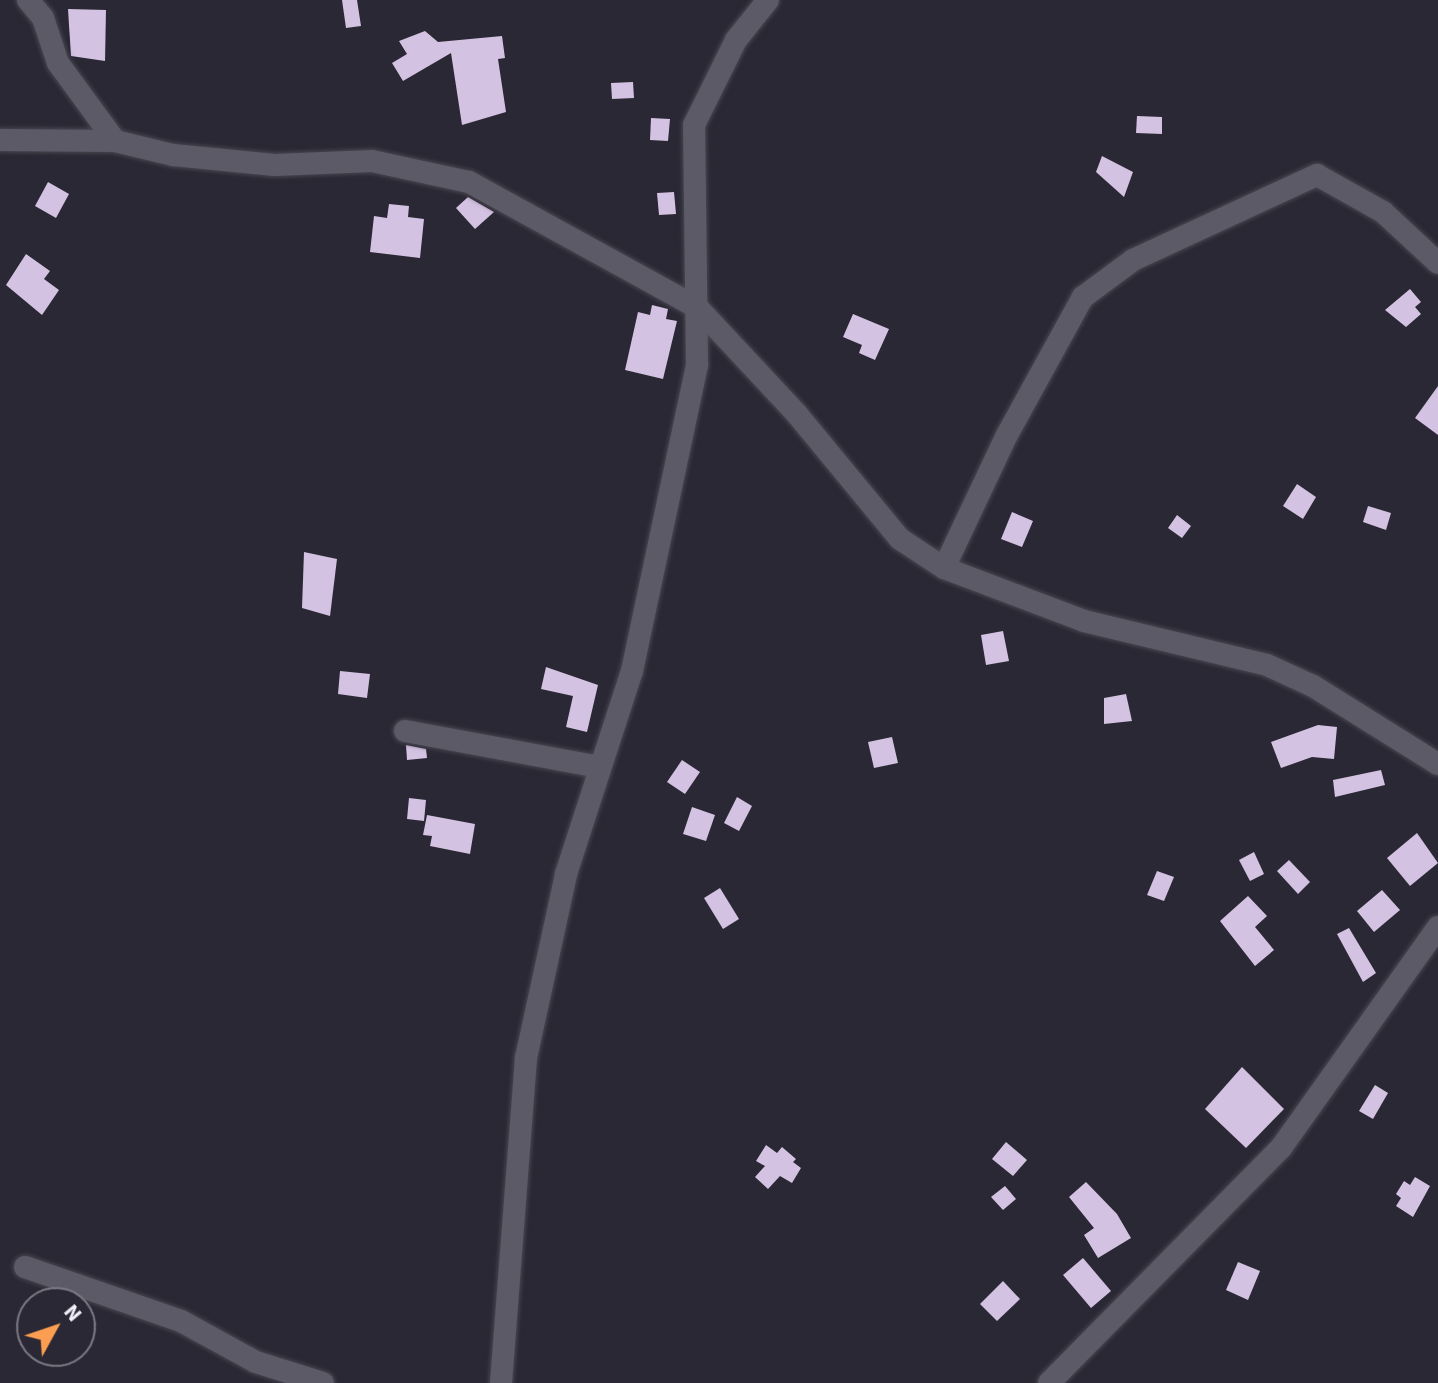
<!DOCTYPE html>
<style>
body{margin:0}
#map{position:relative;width:1438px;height:1383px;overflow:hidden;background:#2a2834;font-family:"Source Sans 3",sans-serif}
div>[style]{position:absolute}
.building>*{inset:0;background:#d4c2e2}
.roads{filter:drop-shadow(0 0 2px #494650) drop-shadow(0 0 2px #494650)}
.minor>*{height:22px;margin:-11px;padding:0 11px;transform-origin:11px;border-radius:11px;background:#5d5a68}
span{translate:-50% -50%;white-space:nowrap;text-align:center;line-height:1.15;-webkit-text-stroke:8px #2a2834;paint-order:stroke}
.north{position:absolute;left:16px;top:1287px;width:80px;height:80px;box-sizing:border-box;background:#2a2834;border:2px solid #7a7883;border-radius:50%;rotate:50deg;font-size:22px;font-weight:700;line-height:32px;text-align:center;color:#f2f0f9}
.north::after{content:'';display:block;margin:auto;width:28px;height:36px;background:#fb9e51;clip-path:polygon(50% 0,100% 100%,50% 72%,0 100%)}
</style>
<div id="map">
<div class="building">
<i style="clip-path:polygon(342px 0,357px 0,361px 26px,346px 28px)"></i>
<i style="clip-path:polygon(68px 9px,106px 10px,105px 61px,71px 56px)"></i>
<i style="clip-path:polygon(425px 31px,438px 42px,502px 36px,505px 58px,498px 59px,506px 112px,462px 125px,451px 53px,403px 81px,392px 63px,407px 54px,399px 41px)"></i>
<i style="clip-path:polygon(633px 82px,634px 98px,612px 99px,611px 83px)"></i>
<i style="clip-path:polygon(1137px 116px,1162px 117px,1162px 134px,1136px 133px)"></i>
<i style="clip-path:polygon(651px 118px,670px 119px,668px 141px,650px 140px)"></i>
<i style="clip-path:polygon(1102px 156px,1133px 172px,1124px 197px,1096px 172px)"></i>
<i style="clip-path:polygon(48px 182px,69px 194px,56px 218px,35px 206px)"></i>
<i style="clip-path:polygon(674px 192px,676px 214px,659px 215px,657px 193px)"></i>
<i style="clip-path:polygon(468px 197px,494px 212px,475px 229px,456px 208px)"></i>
<i style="clip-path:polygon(389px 204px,409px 206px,408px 217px,424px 219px,420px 258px,370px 252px,374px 216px,387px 218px)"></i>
<i style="clip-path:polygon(26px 254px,50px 271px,44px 279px,59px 290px,42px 315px,6px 285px)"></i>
<i style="clip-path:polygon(1410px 289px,1421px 302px,1415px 307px,1421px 314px,1406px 327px,1385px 310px)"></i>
<i style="clip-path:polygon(652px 305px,668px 309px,666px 319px,677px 321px,663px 379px,625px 370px,638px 312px,650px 315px)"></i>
<i style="clip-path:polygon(853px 314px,889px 329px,875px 360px,859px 353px,862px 345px,843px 337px)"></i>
<i style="clip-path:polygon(1438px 386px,1438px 435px,1415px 418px)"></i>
<i style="clip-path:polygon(1297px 484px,1316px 497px,1303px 519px,1283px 506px)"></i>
<i style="clip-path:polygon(1368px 506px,1391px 513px,1386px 530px,1363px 522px)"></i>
<i style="clip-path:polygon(1012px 512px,1033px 521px,1022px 547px,1001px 539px)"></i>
<i style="clip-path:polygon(1177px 515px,1191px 526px,1182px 538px,1168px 528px)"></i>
<i style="clip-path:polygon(304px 552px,337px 559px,330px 616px,302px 608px)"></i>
<i style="clip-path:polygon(1003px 631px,1009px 661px,986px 665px,981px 635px)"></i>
<i style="clip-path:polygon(546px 667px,598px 685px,587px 732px,566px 727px,573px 696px,541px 689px)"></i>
<i style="clip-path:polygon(340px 671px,370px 674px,367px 698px,338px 694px)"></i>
<i style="clip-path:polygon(1126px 694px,1132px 721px,1104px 724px,1104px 698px)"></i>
<i style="clip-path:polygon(1318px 725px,1337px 727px,1334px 759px,1312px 757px,1281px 768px,1271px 742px)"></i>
<i style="clip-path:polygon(892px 737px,898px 763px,874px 768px,868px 742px)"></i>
<i style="clip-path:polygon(406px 745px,426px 749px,427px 758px,407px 760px)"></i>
<i style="clip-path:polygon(682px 760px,700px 772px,685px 794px,667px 782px)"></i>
<i style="clip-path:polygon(1381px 770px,1385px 785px,1335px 797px,1333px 780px)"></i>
<i style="clip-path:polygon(737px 797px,752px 806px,739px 831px,724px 823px)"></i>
<i style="clip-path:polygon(409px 798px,426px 800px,424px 821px,407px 819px)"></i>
<i style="clip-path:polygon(692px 807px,715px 815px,706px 841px,683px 834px)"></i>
<i style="clip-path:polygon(427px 815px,475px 824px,470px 854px,430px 846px,432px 836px,423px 835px)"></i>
<i style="clip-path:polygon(1417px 833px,1438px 863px,1410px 886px,1387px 858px)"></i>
<i style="clip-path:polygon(1254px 852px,1264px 874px,1250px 881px,1239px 860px)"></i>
<i style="clip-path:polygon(1289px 860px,1310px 882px,1298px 894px,1277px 871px)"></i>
<i style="clip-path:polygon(1157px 871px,1174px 877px,1164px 901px,1147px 895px)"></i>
<i style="clip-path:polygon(720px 888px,739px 919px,723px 929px,704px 898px)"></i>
<i style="clip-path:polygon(1382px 890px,1400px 910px,1374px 932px,1357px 911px)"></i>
<i style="clip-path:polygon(1248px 896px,1267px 916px,1255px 927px,1274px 950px,1255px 966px,1220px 921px)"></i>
<i style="clip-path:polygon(1349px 928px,1376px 973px,1363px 982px,1337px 934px)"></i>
<i style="clip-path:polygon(1242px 1067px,1284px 1109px,1246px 1148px,1205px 1109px)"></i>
<i style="clip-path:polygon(1375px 1085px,1388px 1093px,1373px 1119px,1359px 1111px)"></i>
<i style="clip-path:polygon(1006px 1142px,1027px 1160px,1013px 1176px,992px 1159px)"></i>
<i style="clip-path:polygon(766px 1145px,777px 1153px,782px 1147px,796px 1159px,793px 1162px,801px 1168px,792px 1183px,780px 1176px,768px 1189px,755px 1177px,765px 1166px,756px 1161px)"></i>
<i style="clip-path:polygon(1415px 1177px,1430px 1186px,1413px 1217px,1396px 1206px,1401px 1198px,1396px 1194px,1404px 1181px,1410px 1185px)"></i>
<i style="clip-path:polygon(1086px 1182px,1117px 1214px,1131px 1238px,1098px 1258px,1084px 1235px,1094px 1228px,1069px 1197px)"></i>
<i style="clip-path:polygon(1005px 1186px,1016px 1199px,1003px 1210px,991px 1197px)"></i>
<i style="clip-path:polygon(1083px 1258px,1111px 1291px,1091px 1308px,1063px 1275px)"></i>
<i style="clip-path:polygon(1238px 1262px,1260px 1271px,1248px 1300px,1226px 1290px)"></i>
<i style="clip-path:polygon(1003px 1281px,1020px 1299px,997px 1321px,980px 1304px)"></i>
</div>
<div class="roads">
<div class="minor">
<i style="left:28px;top:0;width:23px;rotate:50deg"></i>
<i style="left:43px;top:18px;width:47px;rotate:71.6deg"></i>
<i style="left:58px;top:63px;width:97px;rotate:53.8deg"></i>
<i style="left:0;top:140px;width:115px;rotate:0.5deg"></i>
<i style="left:115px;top:141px;width:60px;rotate:13.6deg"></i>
<i style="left:173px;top:155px;width:102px;rotate:5.6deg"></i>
<i style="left:275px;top:165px;width:97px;rotate:-2.4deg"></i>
<i style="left:372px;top:161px;width:99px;rotate:12.2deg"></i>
<i style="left:469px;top:182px;width:261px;rotate:28.8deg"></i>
<i style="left:698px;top:308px;width:144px;rotate:47deg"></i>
<i style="left:796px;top:413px;width:163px;rotate:50.5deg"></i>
<i style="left:900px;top:539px;width:53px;rotate:33.4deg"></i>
<i style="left:944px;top:568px;width:150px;rotate:20.7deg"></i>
<i style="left:1084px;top:621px;width:188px;rotate:13.5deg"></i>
<i style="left:1267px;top:665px;width:51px;rotate:24.5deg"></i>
<i style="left:1313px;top:686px;width:147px;rotate:32deg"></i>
<i style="left:944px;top:568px;width:147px;rotate:-64.7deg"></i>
<i style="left:1007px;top:435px;width:158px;rotate:-61.2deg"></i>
<i style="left:1083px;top:297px;width:62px;rotate:-36.5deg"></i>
<i style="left:1133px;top:260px;width:203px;rotate:-24.8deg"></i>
<i style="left:1317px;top:175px;width:76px;rotate:29.3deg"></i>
<i style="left:1383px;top:212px;width:75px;rotate:42.8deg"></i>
<i style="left:405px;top:731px;width:197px;rotate:10.5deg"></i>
<i style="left:25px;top:1267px;width:165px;rotate:19.1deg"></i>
<i style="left:181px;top:1321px;width:85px;rotate:28.7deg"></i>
<i style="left:256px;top:1362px;width:70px;rotate:17.4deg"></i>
<i style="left:501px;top:1383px;width:326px;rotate:-85.6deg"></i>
<i style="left:526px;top:1058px;width:188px;rotate:-77.7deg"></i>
<i style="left:566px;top:874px;width:213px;rotate:-72deg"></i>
<i style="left:632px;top:671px;width:313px;rotate:-78deg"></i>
<i style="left:697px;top:365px;width:240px;rotate:-90.7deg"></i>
<i style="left:694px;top:125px;width:95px;rotate:-63.7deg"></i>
<i style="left:736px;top:40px;width:51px;rotate:-51.3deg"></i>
<i style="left:1049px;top:1383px;width:330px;rotate:-45.4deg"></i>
<i style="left:1281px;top:1148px;width:271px;rotate:-54.6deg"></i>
</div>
</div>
<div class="north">N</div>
</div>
